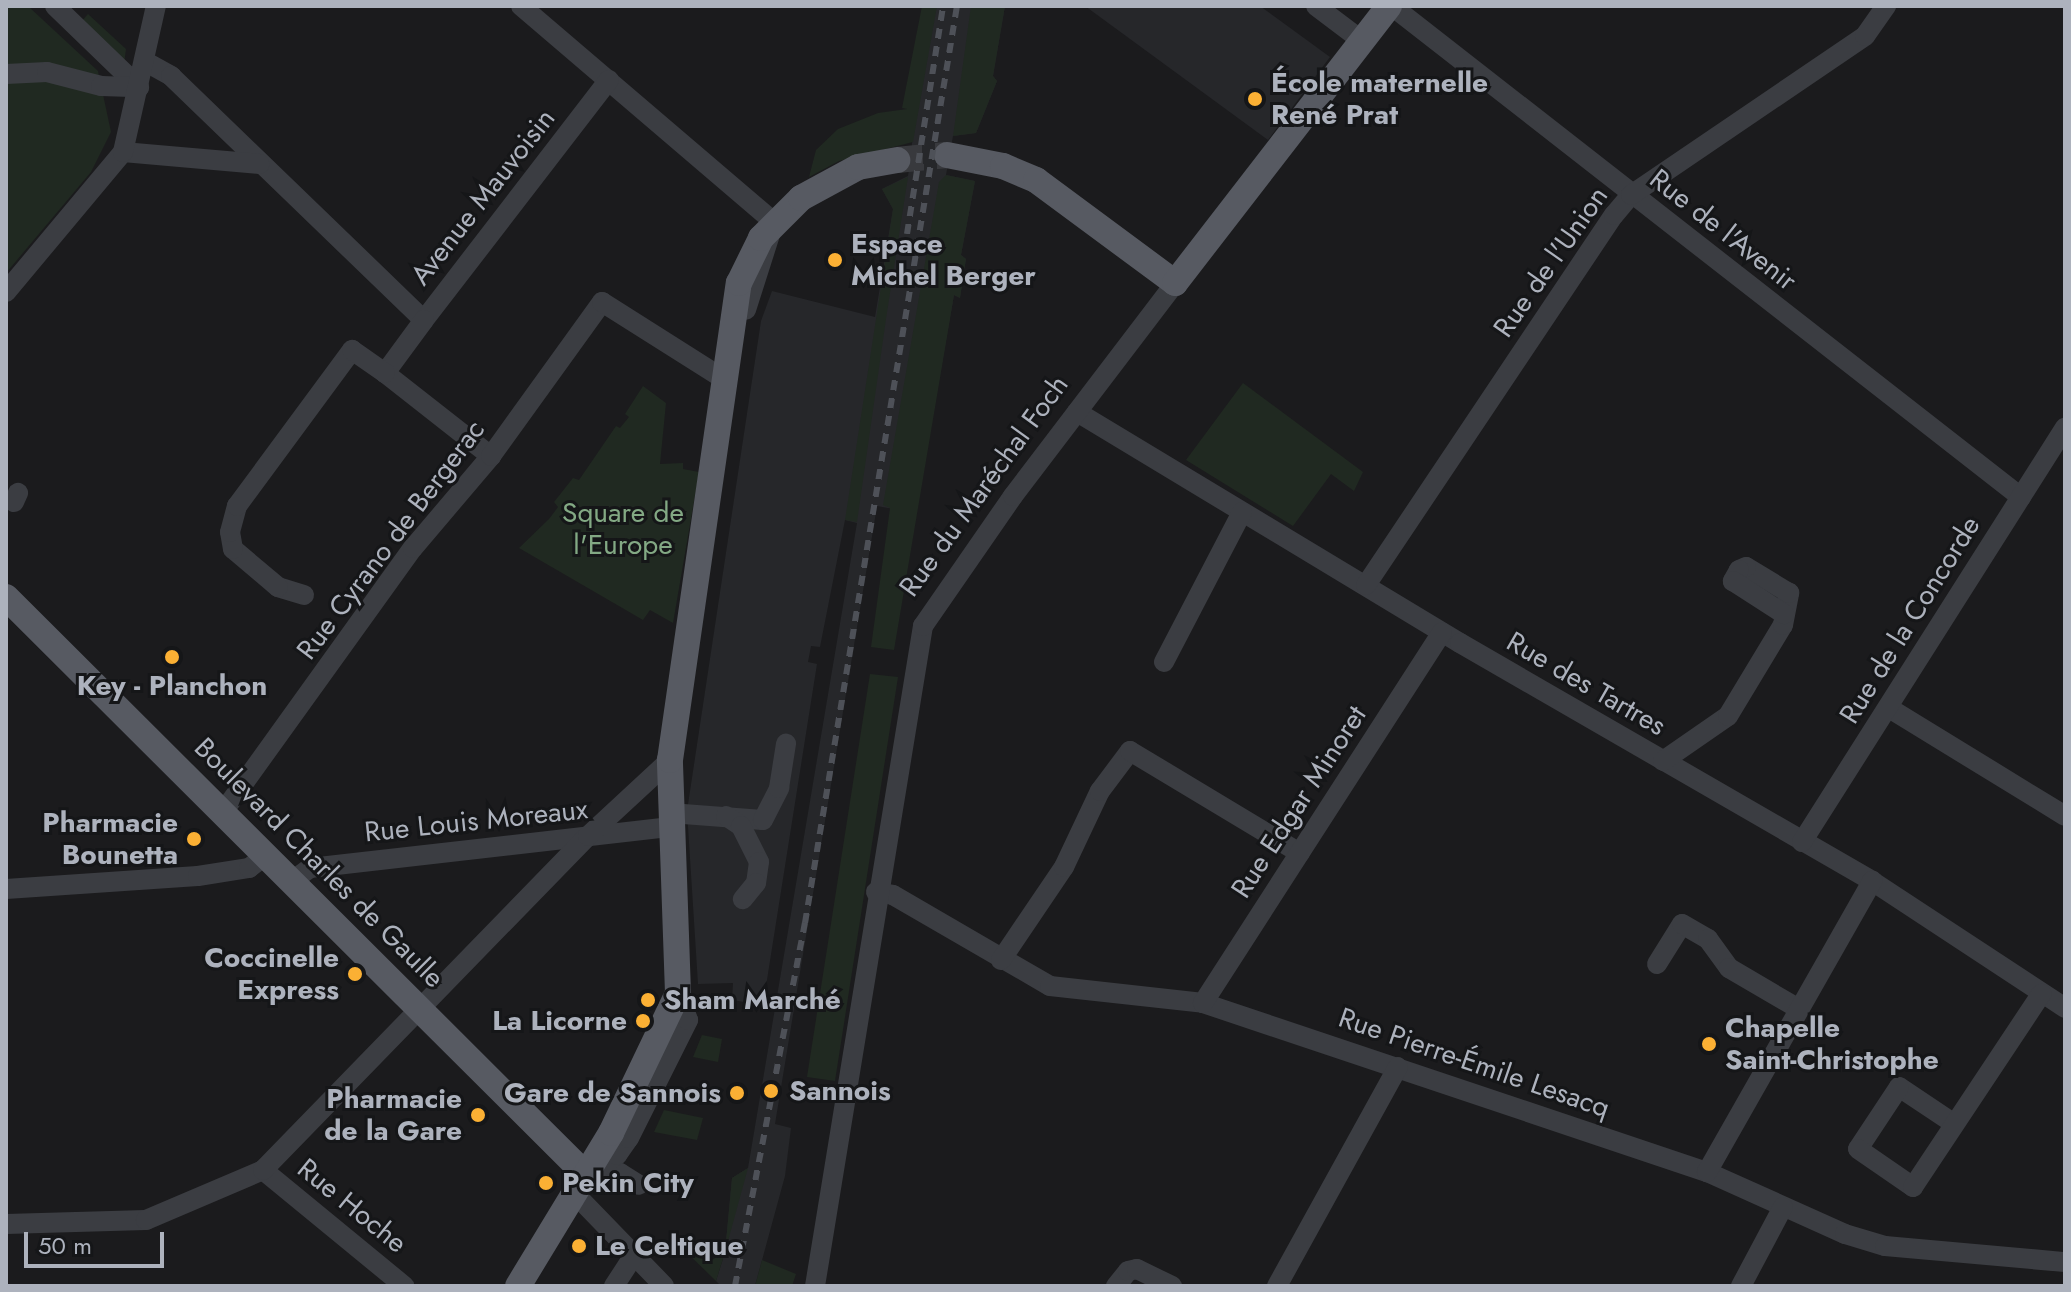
<!DOCTYPE html>
<meta charset="utf-8">
<style>
body{margin:0}
#map{position:relative;width:2071px;height:1292px;overflow:hidden;background:#1b1b1d;font-family:Jost,sans-serif}
div>[style]{position:absolute}
.built>*{inset:0;background:#26272a}
.green>*{inset:0;background:#202921}
.major-tunnel>*{height:26px;margin-top:-13px;transform-origin:0;background:repeating-linear-gradient(90deg,#38393d 0 26px,transparent 0 39px)}
.minor>*{height:20px;margin:-10px;padding:0 10px;transform-origin:10px;border-radius:10px;background:#3b3d42}
.major>*{height:26px;margin:-13px;padding:0 13px;transform-origin:13px;border-radius:13px;background:#575a62}
.rail>*{height:6px;margin-top:-3px;transform-origin:0;background:repeating-linear-gradient(90deg,#4e5158 0 10px,transparent 0 18px)}
.dots>*{width:22px;height:22px;translate:-50% -50%;box-sizing:border-box;border:4px solid #151618;border-radius:50%}
span{translate:-50% -50%;white-space:nowrap;text-align:center;line-height:1.15;-webkit-text-stroke:6px #151618;paint-order:stroke}
.poi-label{font-size:28px;color:#adb2bd;font-weight:700}
.left{translate:0 -50%;text-align:left}
.right{translate:-100% -50%;text-align:right}
.street-label{font-size:28px;color:#adb2bd}
.park-label{font-size:28px;color:#83a984}
.frame{position:absolute;inset:0;border:8px solid #adb2bd;pointer-events:none}
.scale{position:absolute;left:24px;top:1232px;width:140px;height:36px;box-sizing:border-box;border:4px solid #adb2bd;border-top:0;padding-left:10px;font-size:24px;line-height:28px;white-space:nowrap;color:#adb2bd;-webkit-text-stroke:6px #151618;paint-order:stroke}
</style>
<div id="map">
<div class="built">
<i style="clip-path:polygon(929px 6px,1005px 6px,993px 76px,997px 81px,976px 133px,953px 136px,946px 175px,975px 181px,961px 255px,966px 259px,960px 298px,954px 295px,916px 513px,877px 506px,775px 1124px,791px 1128px,785px 1176px,755px 1286px,721px 1286px,716px 1281px,725px 1252px,732px 1178px,748px 1168px,857px 523px,845px 520px,820px 647px,811px 646px,808px 662px,817px 664px,763px 1005px,732px 1000px,733px 983px,698px 984px,687px 811px,761px 321px,772px 291px,875px 317px,893px 209px,882px 189px,908px 176px)"></i>
<i style="clip-path:polygon(1085px 6px,1260px 6px,1330px 57px,1268px 140px)"></i>
</div>
<div class="green">
<i style="clip-path:polygon(6px 6px,28px 6px,98px 71px,111px 132px,91px 172px,6px 273px)"></i>
<i style="clip-path:polygon(922px 6px,937px 6px,913px 142px,839px 161px,809px 177px,816px 150px,838px 129px,878px 113px,907px 109px,902px 108px)"></i>
<i style="clip-path:polygon(971px 6px,1005px 6px,993px 76px,997px 81px,976px 133px,953px 136px)"></i>
<i style="clip-path:polygon(88px 14px,126px 49px,124px 64px,81px 22px)"></i>
<i style="clip-path:polygon(946px 175px,975px 181px,961px 255px,966px 259px,960px 298px,954px 295px,894px 650px,871px 647px,890px 508px,883px 505px,939px 182px)"></i>
<i style="clip-path:polygon(908px 177px,886px 319px,857px 522px,845px 520px,893px 209px,882px 189px)"></i>
<i style="clip-path:polygon(1243px 383px,1363px 472px,1354px 491px,1331px 474px,1293px 526px,1186px 460px)"></i>
<i style="clip-path:polygon(643px 386px,666px 403px,660px 464px,683px 463px,683px 469px,699px 472px,673px 623px,650px 610px,643px 620px,519px 548px,549px 519px,558px 507px,554px 502px,573px 478px,579px 480px,616px 426px,620px 428px,629px 417px,625px 414px)"></i>
<i style="clip-path:polygon(870px 674px,898px 677px,835px 1081px,807px 1077px)"></i>
<i style="clip-path:polygon(702px 1035px,722px 1039px,718px 1062px,693px 1057px)"></i>
<i style="clip-path:polygon(664px 1110px,703px 1118px,697px 1140px,654px 1132px)"></i>
<i style="clip-path:polygon(748px 1168px,725px 1252px,716px 1281px,679px 1245px,690px 1246px,707px 1263px,725px 1252px,732px 1178px)"></i>
<i style="clip-path:polygon(762px 1260px,796px 1274px,792px 1286px,755px 1286px)"></i>
</div>
<div class="major-tunnel">
<i style="left:897px;top:160px;width:50px;rotate:-5.7deg"></i>
</div>
<div class="minor">
<i style="left:55px;top:6px;width:117px;rotate:44deg"></i>
<i style="left:521px;top:6px;width:333px;rotate:40.5deg"></i>
<i style="left:774px;top:222px;width:92px;rotate:107.7deg"></i>
<i style="left:1316px;top:6px;width:56px;rotate:37.1deg"></i>
<i style="left:1392px;top:6px;width:798px;rotate:37.98deg"></i>
<i style="left:146px;top:62px;width:29px;rotate:29deg"></i>
<i style="left:171px;top:76px;width:351px;rotate:44deg"></i>
<i style="left:424px;top:320px;width:303px;rotate:-52.4deg"></i>
<i style="left:6px;top:74px;width:41px;rotate:-2.8deg"></i>
<i style="left:47px;top:72px;width:56px;rotate:14.5deg"></i>
<i style="left:101px;top:86px;width:38px;rotate:2deg"></i>
<i style="left:123px;top:152px;width:137px;rotate:5deg"></i>
<i style="left:6px;top:292px;width:182px;rotate:-50.1deg"></i>
<i style="left:123px;top:152px;width:150px;rotate:-77.3deg"></i>
<i style="left:424px;top:320px;width:66px;rotate:126.3deg"></i>
<i style="left:385px;top:373px;width:135px;rotate:38.1deg"></i>
<i style="left:1077px;top:412px;width:447px;rotate:31.1deg"></i>
<i style="left:1460px;top:643px;width:476px;rotate:30deg"></i>
<i style="left:1872px;top:881px;width:231px;rotate:33.3deg"></i>
<i style="left:14px;top:502px;width:10px;rotate:-66deg"></i>
<i style="left:1366px;top:585px;width:445px;rotate:-56.2deg"></i>
<i style="left:1614px;top:215px;width:26px;rotate:-50deg"></i>
<i style="left:1631px;top:195px;width:283px;rotate:-34.2deg"></i>
<i style="left:1865px;top:36px;width:37px;rotate:-55deg"></i>
<i style="left:304px;top:595px;width:27px;rotate:-163deg"></i>
<i style="left:278px;top:587px;width:59px;rotate:-139.8deg"></i>
<i style="left:233px;top:549px;width:17px;rotate:-100deg"></i>
<i style="left:230px;top:532px;width:27px;rotate:-75deg"></i>
<i style="left:237px;top:506px;width:194px;rotate:-53.6deg"></i>
<i style="left:352px;top:350px;width:40px;rotate:34.9deg"></i>
<i style="left:1164px;top:662px;width:169px;rotate:-62.5deg"></i>
<i style="left:1889px;top:708px;width:206px;rotate:31.5deg"></i>
<i style="left:1663px;top:761px;width:79px;rotate:-34.7deg"></i>
<i style="left:1728px;top:716px;width:106px;rotate:-58.9deg"></i>
<i style="left:1783px;top:625px;width:33px;rotate:-79deg"></i>
<i style="left:1789px;top:593px;width:50px;rotate:-148.8deg"></i>
<i style="left:1746px;top:567px;width:8px;rotate:157deg"></i>
<i style="left:1739px;top:570px;width:13px;rotate:119deg"></i>
<i style="left:1733px;top:581px;width:61px;rotate:32.9deg"></i>
<i style="left:223px;top:812px;width:325px;rotate:-54.3deg"></i>
<i style="left:413px;top:548px;width:121px;rotate:-49.7deg"></i>
<i style="left:491px;top:456px;width:190px;rotate:-54.2deg"></i>
<i style="left:602px;top:302px;width:148px;rotate:32.3deg"></i>
<i style="left:670px;top:813px;width:93px;rotate:4.3deg"></i>
<i style="left:763px;top:820px;width:36px;rotate:-63deg"></i>
<i style="left:779px;top:788px;width:45px;rotate:-81deg"></i>
<i style="left:726px;top:816px;width:18px;rotate:34deg"></i>
<i style="left:741px;top:826px;width:40px;rotate:63.4deg"></i>
<i style="left:759px;top:862px;width:21px;rotate:98deg"></i>
<i style="left:756px;top:883px;width:21px;rotate:129deg"></i>
<i style="left:1802px;top:842px;width:491px;rotate:-57.6deg"></i>
<i style="left:292px;top:881px;width:22px;rotate:-36deg"></i>
<i style="left:310px;top:868px;width:363px;rotate:-6.5deg"></i>
<i style="left:6px;top:889px;width:192px;rotate:-3.9deg"></i>
<i style="left:198px;top:876px;width:52px;rotate:-8.9deg"></i>
<i style="left:249px;top:868px;width:21px;rotate:-37deg"></i>
<i style="left:876px;top:892px;width:17px;rotate:10deg"></i>
<i style="left:893px;top:895px;width:181px;rotate:30.1deg"></i>
<i style="left:1050px;top:986px;width:154px;rotate:6.3deg"></i>
<i style="left:1203px;top:1003px;width:532px;rotate:18.54deg"></i>
<i style="left:1707px;top:1172px;width:151px;rotate:24.2deg"></i>
<i style="left:1845px;top:1234px;width:42px;rotate:16.7deg"></i>
<i style="left:1885px;top:1246px;width:181px;rotate:5.1deg"></i>
<i style="left:1001px;top:960px;width:112px;rotate:-55.9deg"></i>
<i style="left:1064px;top:867px;width:84px;rotate:-64.7deg"></i>
<i style="left:1100px;top:791px;width:50px;rotate:-53.1deg"></i>
<i style="left:1130px;top:751px;width:198px;rotate:31deg"></i>
<i style="left:1657px;top:964px;width:47px;rotate:-58deg"></i>
<i style="left:1682px;top:924px;width:30px;rotate:30deg"></i>
<i style="left:1708px;top:939px;width:36px;rotate:54deg"></i>
<i style="left:1729px;top:968px;width:81px;rotate:30.4deg"></i>
<i style="left:1203px;top:1003px;width:441px;rotate:-57.2deg"></i>
<i style="left:1953px;top:1123px;width:65px;rotate:-146.3deg"></i>
<i style="left:1899px;top:1087px;width:74px;rotate:123.5deg"></i>
<i style="left:1858px;top:1149px;width:67px;rotate:34.6deg"></i>
<i style="left:1913px;top:1187px;width:232px;rotate:-56.4deg"></i>
<i style="left:263px;top:1170px;width:183px;rotate:39.4deg"></i>
<i style="left:1707px;top:1172px;width:335px;rotate:-60.4deg"></i>
<i style="left:591px;top:1175px;width:29px;rotate:-4deg"></i>
<i style="left:620px;top:1173px;width:22px;rotate:32deg"></i>
<i style="left:587px;top:1176px;width:37px;rotate:-35deg"></i>
<i style="left:617px;top:1155px;width:21px;rotate:-55deg"></i>
<i style="left:629px;top:1138px;width:132px;rotate:-63.4deg"></i>
<i style="left:688px;top:1020px;width:29px;rotate:-110deg"></i>
<i style="left:575px;top:1194px;width:128px;rotate:45.9deg"></i>
<i style="left:6px;top:1224px;width:140px;rotate:-1.6deg"></i>
<i style="left:146px;top:1220px;width:127px;rotate:-23.1deg"></i>
<i style="left:263px;top:1170px;width:466px;rotate:-45.8deg"></i>
<i style="left:588px;top:836px;width:112px;rotate:-42.8deg"></i>
<i style="left:614px;top:1286px;width:37px;rotate:-57deg"></i>
<i style="left:815px;top:1286px;width:669px;rotate:-80.71deg"></i>
<i style="left:923px;top:626px;width:158px;rotate:-55.3deg"></i>
<i style="left:1013px;top:496px;width:268px;rotate:-52.7deg"></i>
<i style="left:1116px;top:1286px;width:19px;rotate:-51deg"></i>
<i style="left:1128px;top:1271px;width:9px;rotate:-13deg"></i>
<i style="left:1137px;top:1269px;width:39px;rotate:26deg"></i>
<i style="left:1277px;top:1286px;width:250px;rotate:-61.1deg"></i>
<i style="left:1741px;top:1286px;width:89px;rotate:-62deg"></i>
</div>
<div class="major">
<i style="left:947px;top:155px;width:57px;rotate:11.1deg"></i>
<i style="left:1003px;top:166px;width:36px;rotate:23deg"></i>
<i style="left:1036px;top:180px;width:173px;rotate:36.5deg"></i>
<i style="left:1175px;top:283px;width:350px;rotate:-52.3deg"></i>
<i style="left:6px;top:597px;width:820px;rotate:44.9deg"></i>
<i style="left:518px;top:1286px;width:179px;rotate:-58.7deg"></i>
<i style="left:611px;top:1133px;width:155px;rotate:-64.4deg"></i>
<i style="left:678px;top:993px;width:233px;rotate:-92deg"></i>
<i style="left:670px;top:760px;width:482px;rotate:-81.8deg"></i>
<i style="left:739px;top:283px;width:50px;rotate:-63.9deg"></i>
<i style="left:761px;top:238px;width:57px;rotate:-45deg"></i>
<i style="left:801px;top:198px;width:65px;rotate:-28.5deg"></i>
<i style="left:858px;top:167px;width:40px;rotate:-10deg"></i>
</div>
<div class="rail">
<i style="left:907px;top:234px;width:231px;rotate:-81deg"></i>
<i style="left:735px;top:1286px;width:370px;rotate:-79.1deg"></i>
<i style="left:805px;top:923px;width:930px;rotate:-80.59deg"></i>
</div>
<div class="dots">
<i style="left:1255px;top:99px;background:#fbb034"></i>
<i style="left:835px;top:260px;background:#fbb034"></i>
<i style="left:172px;top:657px;background:#fbb034"></i>
<i style="left:194px;top:839px;background:#fbb034"></i>
<i style="left:355px;top:974px;background:#fbb034"></i>
<i style="left:648px;top:1000px;background:#fbb034"></i>
<i style="left:643px;top:1021px;background:#fbb034"></i>
<i style="left:1709px;top:1044px;background:#fbb034"></i>
<i style="left:771px;top:1091px;background:#fbb034"></i>
<i style="left:737px;top:1093px;background:#fbb034"></i>
<i style="left:478px;top:1115px;background:#fbb034"></i>
<i style="left:546px;top:1183px;background:#fbb034"></i>
<i style="left:579px;top:1246px;background:#fbb034"></i>
</div>
<div class="poi-label">
<span class="left" style="left:1271px;top:99px">École maternelle<br>René Prat</span>
<span class="left" style="left:851px;top:260px">Espace<br>Michel Berger</span>
<span style="left:172px;top:686px">Key - Planchon</span>
<span class="right" style="left:178px;top:839px">Pharmacie<br>Bounetta</span>
<span class="right" style="left:339px;top:974px">Coccinelle<br>Express</span>
<span class="left" style="left:664px;top:1000px">Sham Marché</span>
<span class="right" style="left:627px;top:1021px">La Licorne</span>
<span class="left" style="left:1725px;top:1044px">Chapelle<br>Saint-Christophe</span>
<span class="left" style="left:789px;top:1091px">Sannois</span>
<span class="right" style="left:721px;top:1093px">Gare de Sannois</span>
<span class="right" style="left:462px;top:1115px">Pharmacie<br>de la Gare</span>
<span class="left" style="left:562px;top:1183px">Pekin City</span>
<span class="left" style="left:595px;top:1246px">Le Celtique</span>
</div>
<div class="street-label">
<span style="left:483px;top:197px;rotate:-52deg">Avenue Mauvoisin</span>
<span style="left:1723px;top:230px;rotate:38deg">Rue de l'Avenir</span>
<span style="left:1551px;top:262px;rotate:-55deg">Rue de l'Union</span>
<span style="left:984px;top:486px;rotate:-54deg">Rue du Maréchal Foch</span>
<span style="left:391px;top:540px;rotate:-53deg">Rue Cyrano de Bergerac</span>
<span style="left:1910px;top:620px;rotate:-58deg">Rue de la Concorde</span>
<span style="left:1586px;top:684px;rotate:30deg">Rue des Tartres</span>
<span style="left:1299px;top:802px;rotate:-57deg">Rue Edgar Minoret</span>
<span style="left:476px;top:821px;rotate:-6deg">Rue Louis Moreaux</span>
<span style="left:319px;top:863px;rotate:45deg">Boulevard Charles de Gaulle</span>
<span style="left:1474px;top:1063px;rotate:19deg">Rue Pierre-Émile Lesacq</span>
<span style="left:352px;top:1206px;rotate:39deg">Rue Hoche</span>
</div>
<div class="park-label">
<span style="left:623px;top:529px">Square de<br>l'Europe</span>
</div>
<div class="frame"></div>
<div class="scale">50 m</div>
</div>
